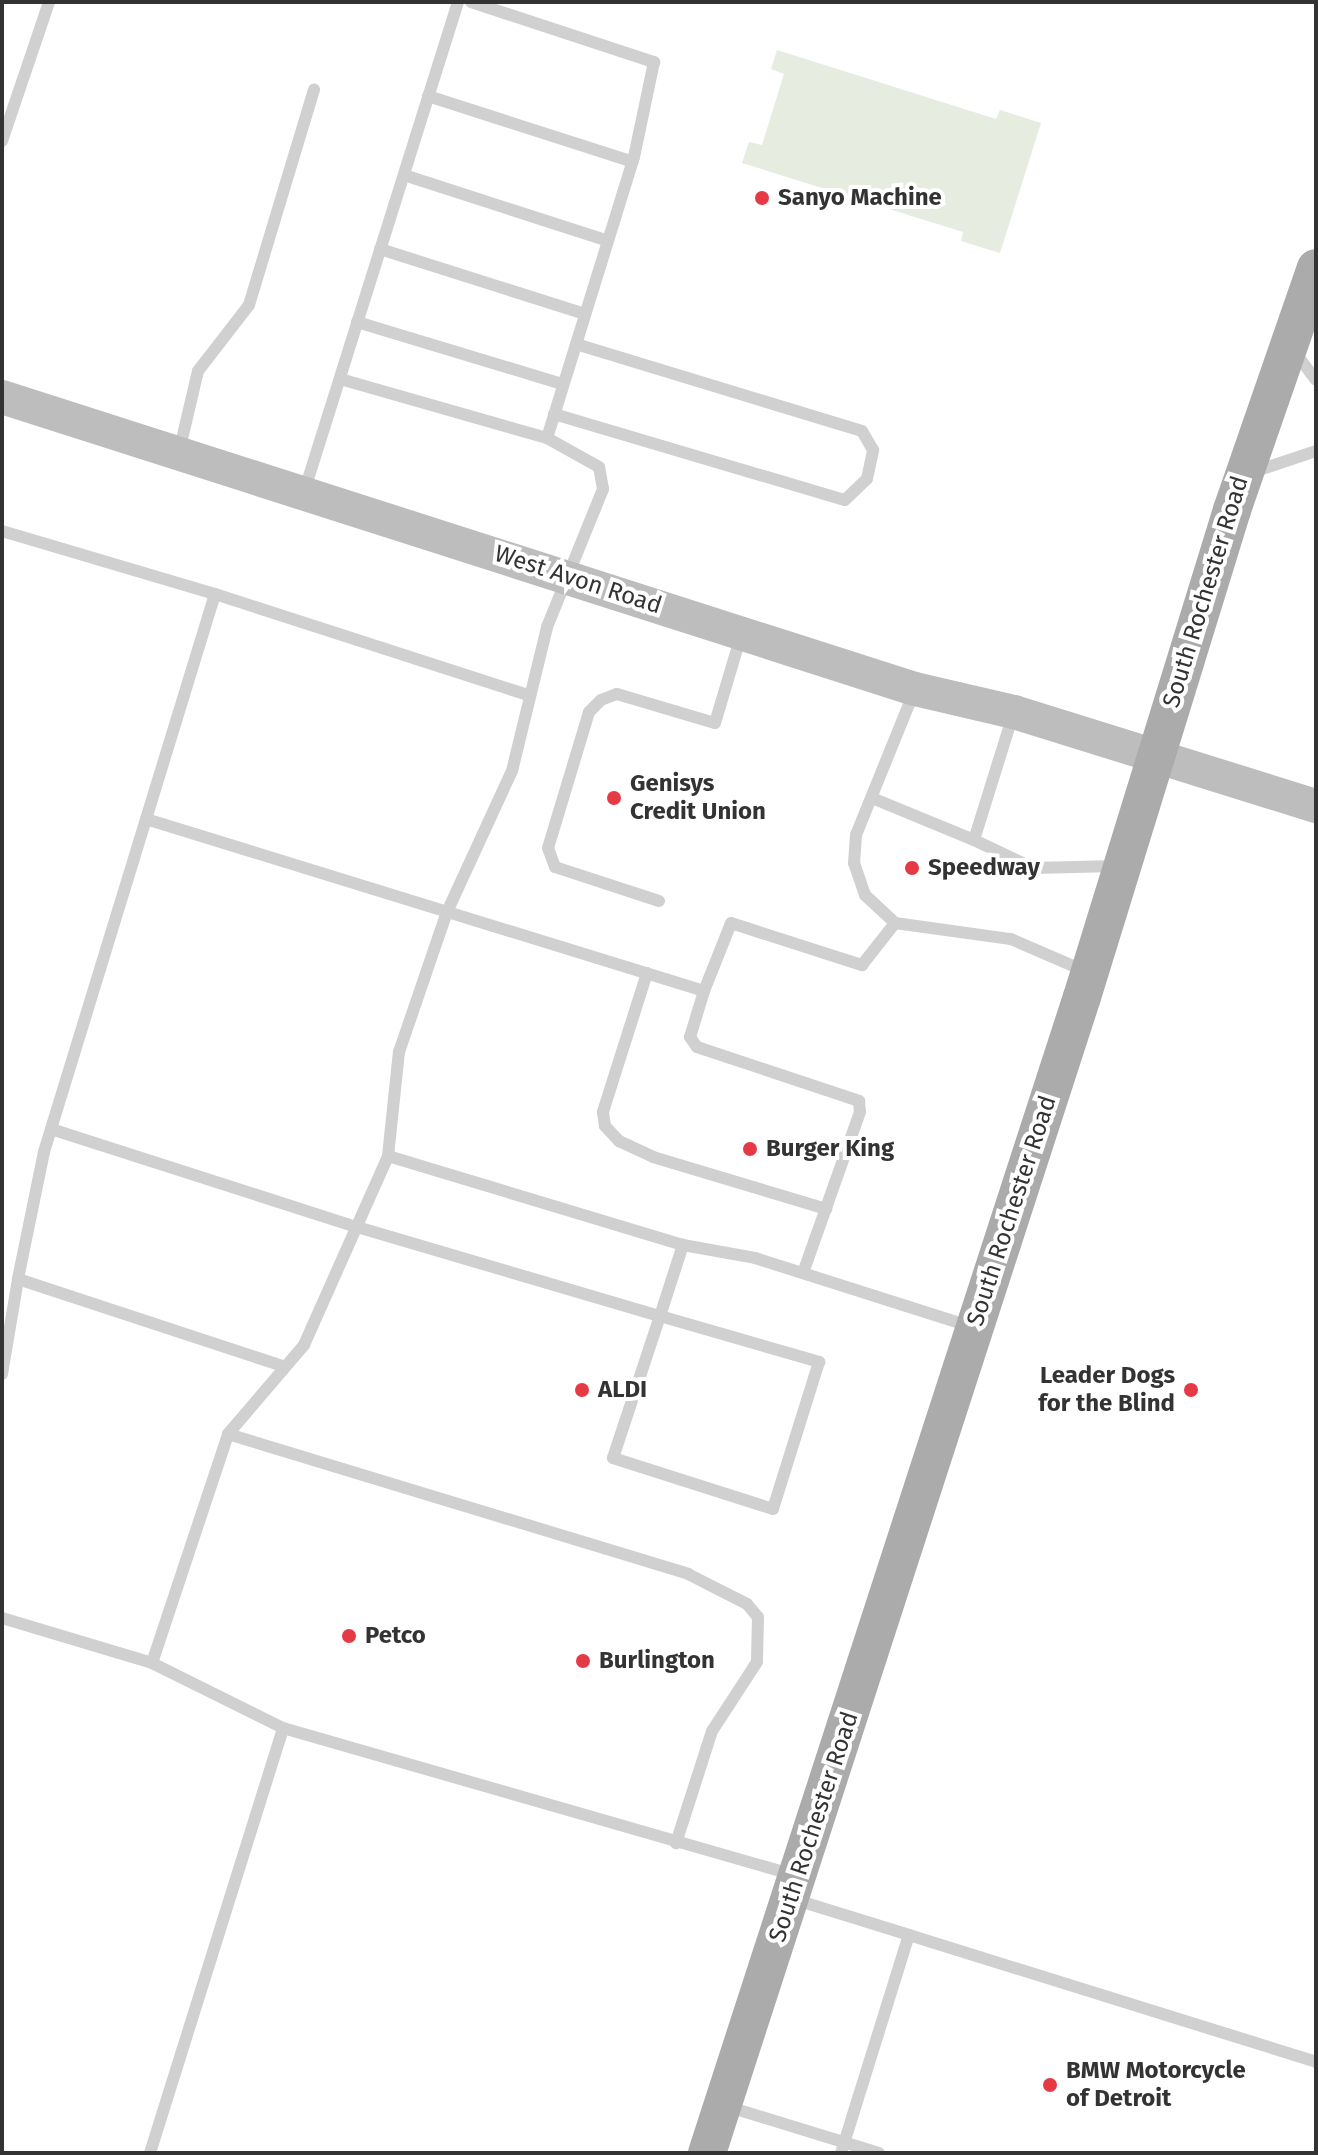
<!DOCTYPE html>
<style>
body{margin:0}
#map{position:relative;width:1318px;height:2155px;overflow:hidden;background:#fff;font-family:"Fira Sans",sans-serif}
div>[style]{position:absolute}
.green>*{inset:0;background:#e6ecdf}
.lane>*{height:12px;margin:-6px;padding:0 6px;transform-origin:6px;border-radius:6px;background:#d0d0d0}
.secondary>*{height:34px;margin:-17px;padding:0 17px;transform-origin:17px;border-radius:17px;background:#bdbdbd}
.primary>*{height:38px;margin:-19px;padding:0 19px;transform-origin:19px;border-radius:19px;background:#ababab}
.dots>*{width:22px;height:22px;translate:-50% -50%;box-sizing:border-box;border:4px solid #fff;border-radius:50%}
span{translate:-50% -50%;white-space:nowrap;text-align:center;line-height:1.15;-webkit-text-stroke:8px #fff;paint-order:stroke}
.poi-label{font-size:24px;color:#333;font-weight:700}
.left{translate:0 -50%;text-align:left}
.right{translate:-100% -50%;text-align:right}
.street-label{font-size:24px;color:#333}
.frame{position:absolute;inset:0;border:4px solid #333;pointer-events:none}
</style>
<div id="map">
<div class="green">
<i style="clip-path:polygon(777px 50px,996px 119px,1000px 110px,1041px 123px,1000px 253px,961px 241px,963px 232px,742px 163px,749px 142px,762px 145px,784px 74px,771px 69px)"></i>
</div>
<div class="lane">
<i style="left:471px;top:2px;width:193px;rotate:18.2deg"></i>
<i style="left:654px;top:62px;width:97px;rotate:101.9deg"></i>
<i style="left:634px;top:157px;width:294px;rotate:107.2deg"></i>
<i style="left:428px;top:96px;width:215px;rotate:17.8deg"></i>
<i style="left:2px;top:141px;width:147px;rotate:-71.3deg"></i>
<i style="left:404px;top:175px;width:214px;rotate:17.9deg"></i>
<i style="left:380px;top:249px;width:215px;rotate:17.6deg"></i>
<i style="left:357px;top:322px;width:215px;rotate:16.8deg"></i>
<i style="left:1294px;top:351px;width:36px;rotate:53deg"></i>
<i style="left:554px;top:414px;width:303px;rotate:16.5deg"></i>
<i style="left:845px;top:500px;width:30px;rotate:-44deg"></i>
<i style="left:867px;top:479px;width:30px;rotate:-78deg"></i>
<i style="left:873px;top:450px;width:22px;rotate:-120deg"></i>
<i style="left:862px;top:431px;width:299px;rotate:-163.1deg"></i>
<i style="left:179px;top:452px;width:83px;rotate:-76.8deg"></i>
<i style="left:198px;top:371px;width:83px;rotate:-52.3deg"></i>
<i style="left:249px;top:305px;width:225px;rotate:-73.2deg"></i>
<i style="left:1253px;top:472px;width:66px;rotate:-18.4deg"></i>
<i style="left:304px;top:492px;width:514px;rotate:-72.55deg"></i>
<i style="left:2px;top:531px;width:222px;rotate:16.5deg"></i>
<i style="left:215px;top:594px;width:584px;rotate:107.04deg"></i>
<i style="left:44px;top:1152px;width:130px;rotate:101.6deg"></i>
<i style="left:18px;top:1279px;width:279px;rotate:18.2deg"></i>
<i style="left:215px;top:594px;width:328px;rotate:17.9deg"></i>
<i style="left:914px;top:692px;width:154px;rotate:112.1deg"></i>
<i style="left:856px;top:835px;width:28px;rotate:94deg"></i>
<i style="left:854px;top:863px;width:34px;rotate:71deg"></i>
<i style="left:865px;top:895px;width:41px;rotate:43deg"></i>
<i style="left:895px;top:923px;width:117px;rotate:7.9deg"></i>
<i style="left:1011px;top:939px;width:83px;rotate:23.5deg"></i>
<i style="left:872px;top:798px;width:110px;rotate:22.4deg"></i>
<i style="left:974px;top:840px;width:131px;rotate:-72.7deg"></i>
<i style="left:146px;top:819px;width:584px;rotate:17.13deg"></i>
<i style="left:704px;top:991px;width:48px;rotate:106.9deg"></i>
<i style="left:690px;top:1037px;width:12px;rotate:55deg"></i>
<i style="left:697px;top:1047px;width:171px;rotate:18.4deg"></i>
<i style="left:859px;top:1101px;width:11px;rotate:85deg"></i>
<i style="left:860px;top:1112px;width:171px;rotate:109.5deg"></i>
<i style="left:974px;top:840px;width:65px;rotate:25.4deg"></i>
<i style="left:1033px;top:868px;width:83px;rotate:-1.4deg"></i>
<i style="left:659px;top:901px;width:109px;rotate:-161.9deg"></i>
<i style="left:555px;top:867px;width:20px;rotate:-110deg"></i>
<i style="left:548px;top:848px;width:142px;rotate:-73.2deg"></i>
<i style="left:589px;top:712px;width:17px;rotate:-45deg"></i>
<i style="left:601px;top:700px;width:17px;rotate:-21deg"></i>
<i style="left:617px;top:694px;width:102px;rotate:16.5deg"></i>
<i style="left:715px;top:723px;width:91px;rotate:-73.4deg"></i>
<i style="left:647px;top:973px;width:146px;rotate:107.6deg"></i>
<i style="left:603px;top:1112px;width:14px;rotate:82deg"></i>
<i style="left:605px;top:1126px;width:21px;rotate:47deg"></i>
<i style="left:619px;top:1141px;width:38px;rotate:25deg"></i>
<i style="left:653px;top:1157px;width:181px;rotate:16.7deg"></i>
<i style="left:704px;top:991px;width:73px;rotate:-68.3deg"></i>
<i style="left:731px;top:923px;width:138px;rotate:17.8deg"></i>
<i style="left:862px;top:965px;width:53px;rotate:-51.8deg"></i>
<i style="left:51px;top:1129px;width:321px;rotate:17.8deg"></i>
<i style="left:357px;top:1227px;width:316px;rotate:16.4deg"></i>
<i style="left:660px;top:1316px;width:166px;rotate:16.1deg"></i>
<i style="left:819px;top:1362px;width:154px;rotate:107.4deg"></i>
<i style="left:773px;top:1509px;width:168px;rotate:-162.3deg"></i>
<i style="left:613px;top:1458px;width:150px;rotate:-71.7deg"></i>
<i style="left:660px;top:1316px;width:75px;rotate:-72.1deg"></i>
<i style="left:388px;top:1156px;width:308px;rotate:16.8deg"></i>
<i style="left:683px;top:1245px;width:73px;rotate:10.2deg"></i>
<i style="left:755px;top:1258px;width:228px;rotate:17.6deg"></i>
<i style="left:2px;top:1374px;width:96px;rotate:-80.4deg"></i>
<i style="left:228px;top:1434px;width:481px;rotate:16.9deg"></i>
<i style="left:688px;top:1574px;width:66px;rotate:27deg"></i>
<i style="left:747px;top:1604px;width:17px;rotate:50deg"></i>
<i style="left:758px;top:1617px;width:45px;rotate:91.3deg"></i>
<i style="left:757px;top:1662px;width:82px;rotate:123.1deg"></i>
<i style="left:712px;top:1731px;width:118px;rotate:107.8deg"></i>
<i style="left:2px;top:1618px;width:157px;rotate:16.7deg"></i>
<i style="left:283px;top:1728px;width:532px;rotate:16.05deg"></i>
<i style="left:793px;top:1899px;width:121px;rotate:17.2deg"></i>
<i style="left:726px;top:2106px;width:160px;rotate:17.1deg"></i>
<i style="left:150px;top:2153px;width:445px;rotate:-72.6deg"></i>
<i style="left:283px;top:1728px;width:146px;rotate:-153.6deg"></i>
<i style="left:152px;top:1663px;width:241px;rotate:-71.6deg"></i>
<i style="left:228px;top:1434px;width:117px;rotate:-49.5deg"></i>
<i style="left:304px;top:1345px;width:207px;rotate:-66deg"></i>
<i style="left:388px;top:1156px;width:105px;rotate:-84deg"></i>
<i style="left:399px;top:1052px;width:148px;rotate:-71.1deg"></i>
<i style="left:447px;top:912px;width:155px;rotate:-65.3deg"></i>
<i style="left:512px;top:771px;width:148px;rotate:-76.3deg"></i>
<i style="left:547px;top:627px;width:149px;rotate:-67.9deg"></i>
<i style="left:603px;top:489px;width:22px;rotate:-100deg"></i>
<i style="left:599px;top:467px;width:60px;rotate:-150.9deg"></i>
<i style="left:547px;top:438px;width:215px;rotate:-164.1deg"></i>
<i style="left:841px;top:2153px;width:228px;rotate:-72.7deg"></i>
<i style="left:909px;top:1935px;width:426px;rotate:17.3deg"></i>
</div>
<div class="secondary">
<i style="left:2px;top:397px;width:959px;rotate:17.74deg"></i>
<i style="left:915px;top:689px;width:102px;rotate:13.1deg"></i>
<i style="left:1014px;top:712px;width:316px;rotate:17.3deg"></i>
</div>
<div class="primary">
<i style="left:707px;top:2153px;width:1215px;rotate:-72.03deg"></i>
<i style="left:1082px;top:997px;width:510px;rotate:-72.88deg"></i>
<i style="left:1232px;top:510px;width:256px;rotate:-70.9deg"></i>
</div>
<div class="dots">
<i style="left:762px;top:198px;background:#e63946"></i>
<i style="left:614px;top:798px;background:#e63946"></i>
<i style="left:912px;top:868px;background:#e63946"></i>
<i style="left:750px;top:1149px;background:#e63946"></i>
<i style="left:582px;top:1390px;background:#e63946"></i>
<i style="left:1191px;top:1390px;background:#e63946"></i>
<i style="left:349px;top:1636px;background:#e63946"></i>
<i style="left:583px;top:1661px;background:#e63946"></i>
<i style="left:1050px;top:2085px;background:#e63946"></i>
</div>
<div class="poi-label">
<span class="left" style="left:778px;top:198px">Sanyo Machine</span>
<span class="left" style="left:630px;top:798px">Genisys<br>Credit Union</span>
<span class="left" style="left:928px;top:868px">Speedway</span>
<span class="left" style="left:766px;top:1149px">Burger King</span>
<span class="right" style="left:1175px;top:1390px">Leader Dogs<br>for the Blind</span>
<span class="left" style="left:598px;top:1390px">ALDI</span>
<span class="left" style="left:365px;top:1636px">Petco</span>
<span class="left" style="left:599px;top:1661px">Burlington</span>
<span class="left" style="left:1066px;top:2085px">BMW Motorcycle<br>of Detroit</span>
</div>
<div class="street-label">
<span style="left:578px;top:580px;rotate:18deg">West Avon Road</span>
<span style="left:1206px;top:592px;rotate:-73deg">South Rochester Road</span>
<span style="left:1012px;top:1211px;rotate:-72deg">South Rochester Road</span>
<span style="left:814px;top:1827px;rotate:-72deg">South Rochester Road</span>
</div>
<div class="frame"></div>
</div>
